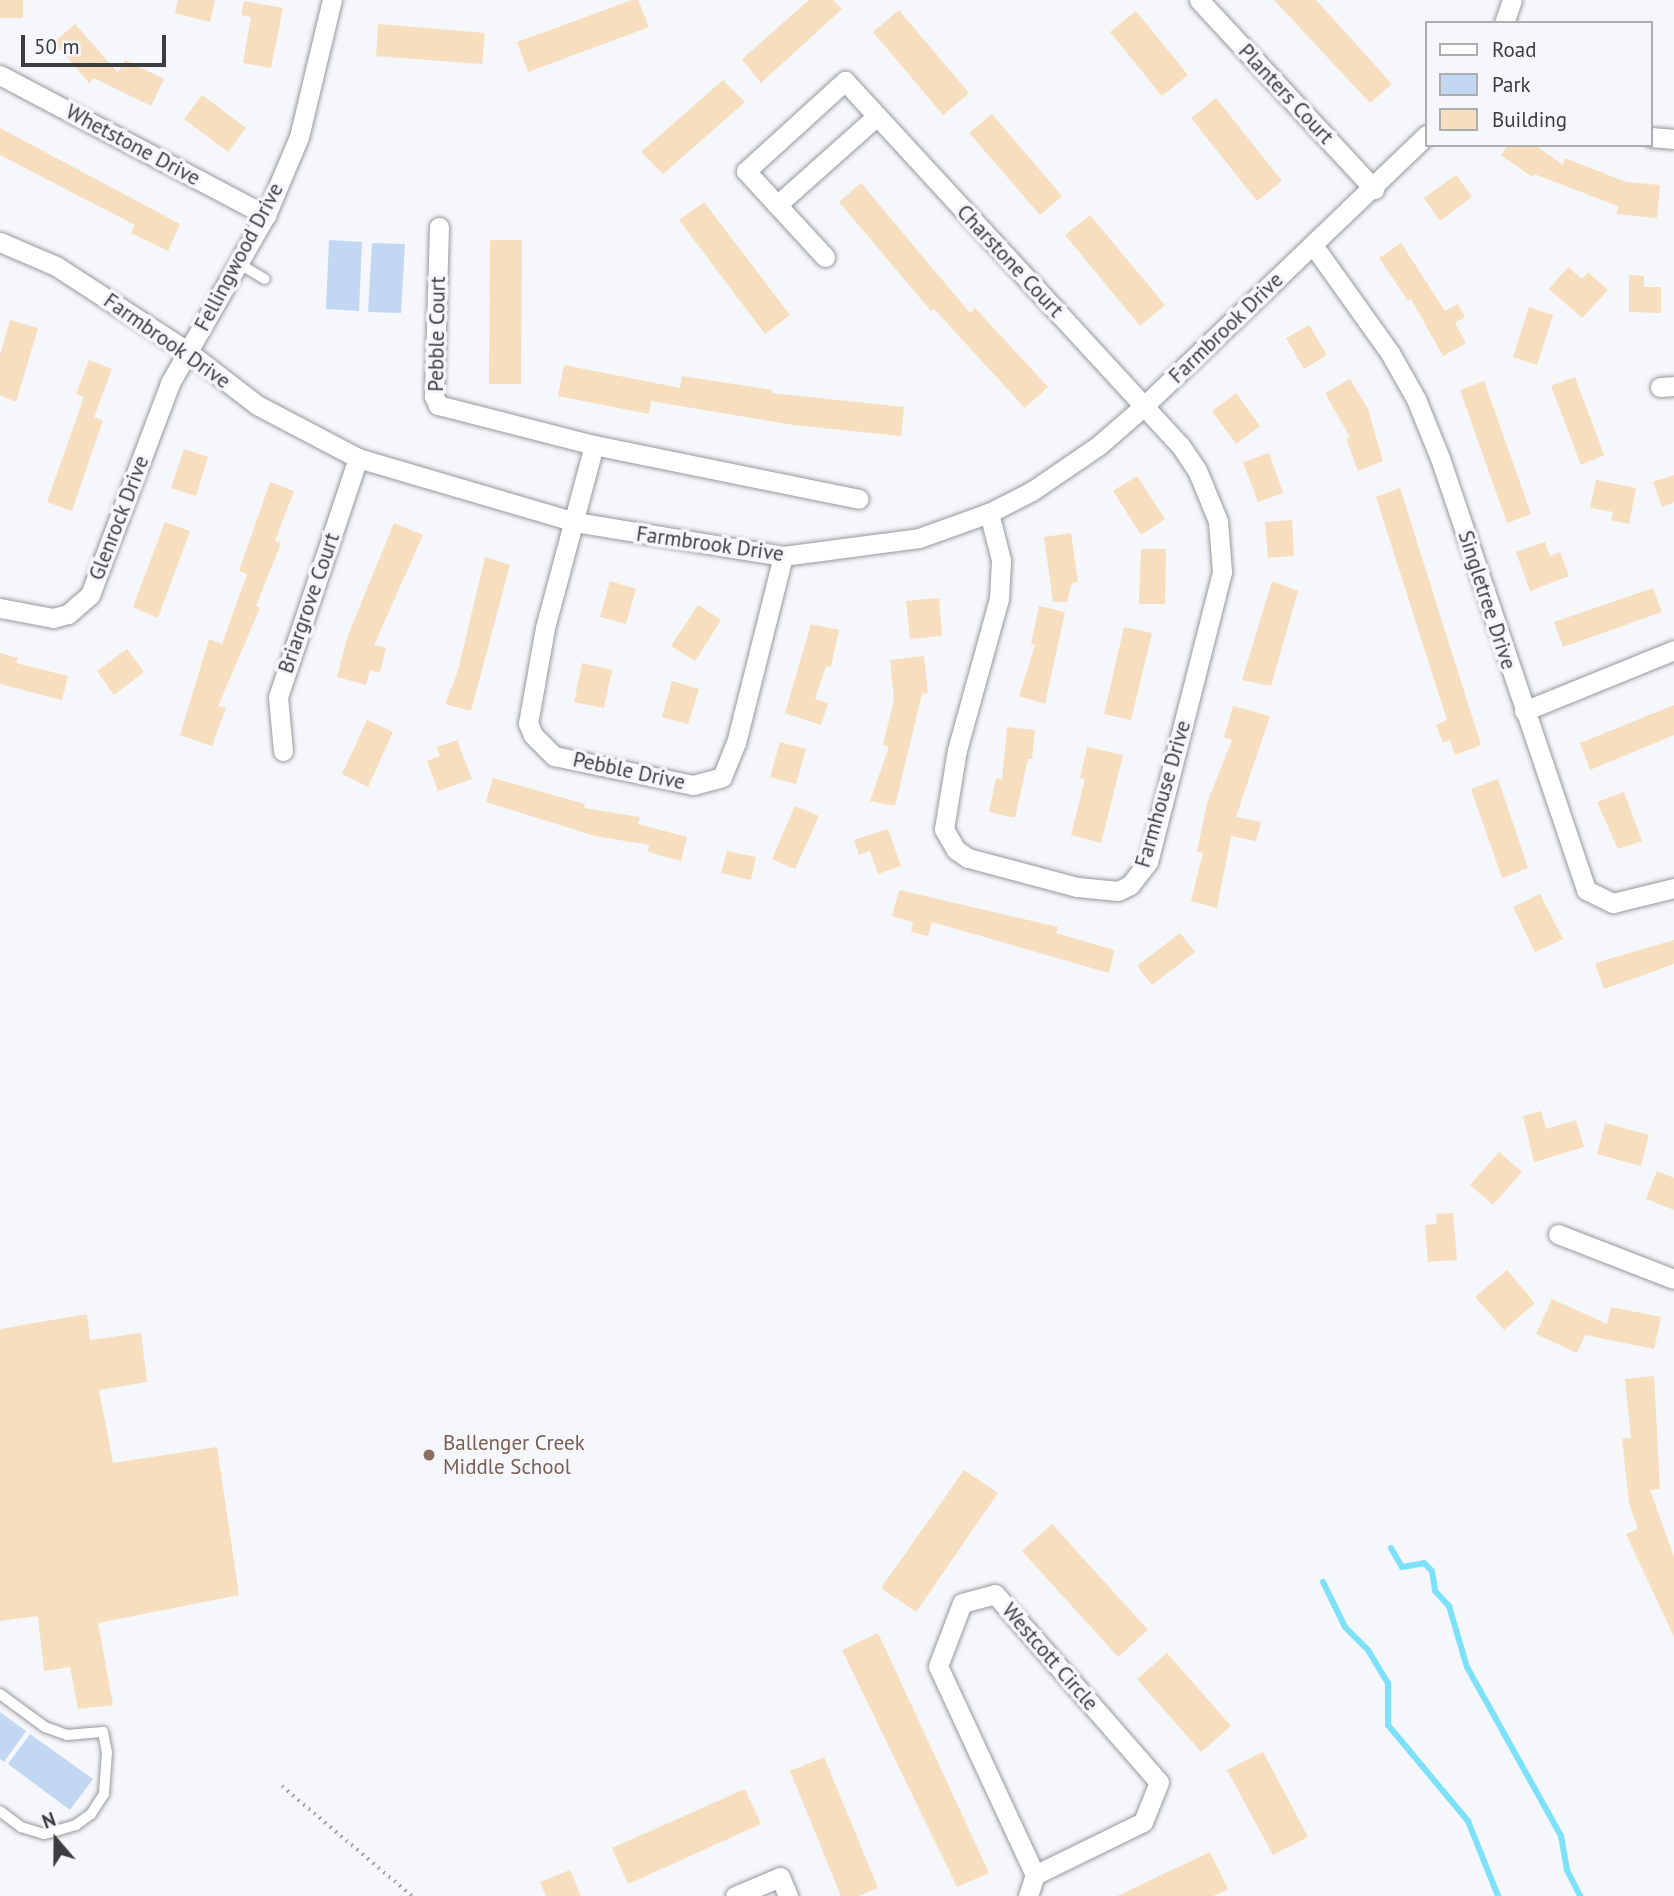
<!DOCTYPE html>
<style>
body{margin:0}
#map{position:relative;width:1674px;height:1896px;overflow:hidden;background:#f5f7fb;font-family:"PT Sans",sans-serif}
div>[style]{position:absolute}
.green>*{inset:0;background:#c2d7f2}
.stream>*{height:6px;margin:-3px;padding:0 3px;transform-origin:3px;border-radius:3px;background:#7ee1fa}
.building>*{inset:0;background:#f7debf}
.path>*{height:3.5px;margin-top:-1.75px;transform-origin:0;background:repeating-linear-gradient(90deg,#a6a7aa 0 2px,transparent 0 7px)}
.roads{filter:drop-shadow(0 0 2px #97999c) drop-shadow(0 0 2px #97999c)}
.lane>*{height:10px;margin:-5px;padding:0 5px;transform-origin:5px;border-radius:5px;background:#fff}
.street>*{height:19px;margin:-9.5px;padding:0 9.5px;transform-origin:9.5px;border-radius:9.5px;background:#fff}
.dots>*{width:19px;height:19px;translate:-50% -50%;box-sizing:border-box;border:4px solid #f5f7fb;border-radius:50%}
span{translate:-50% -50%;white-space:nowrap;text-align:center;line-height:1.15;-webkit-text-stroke:7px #f5f7fb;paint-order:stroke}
.street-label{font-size:21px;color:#3c3d3e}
.education-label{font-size:21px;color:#785e54}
.left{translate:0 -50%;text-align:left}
.legend{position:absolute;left:1425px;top:21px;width:228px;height:126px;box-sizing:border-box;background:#f5f7fb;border:2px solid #abadaf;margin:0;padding:9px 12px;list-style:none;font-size:21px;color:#3c3d3e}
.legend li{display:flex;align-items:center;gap:14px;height:35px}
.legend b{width:35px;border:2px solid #abadaf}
.north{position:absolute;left:21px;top:1805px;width:70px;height:70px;-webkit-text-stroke:5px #f5f7fb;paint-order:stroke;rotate:340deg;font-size:19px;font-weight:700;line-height:28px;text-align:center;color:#3c3d3e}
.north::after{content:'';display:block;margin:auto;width:24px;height:32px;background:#3c3d3e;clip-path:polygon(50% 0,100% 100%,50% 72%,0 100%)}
.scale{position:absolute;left:21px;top:35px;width:145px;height:32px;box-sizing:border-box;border:4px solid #3c3d3e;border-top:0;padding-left:9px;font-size:21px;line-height:24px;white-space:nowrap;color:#3c3d3e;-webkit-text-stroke:5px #f5f7fb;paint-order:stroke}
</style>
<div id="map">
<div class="green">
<i style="clip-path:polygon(329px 240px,362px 242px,359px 311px,326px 309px)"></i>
<i style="clip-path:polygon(372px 243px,405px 244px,401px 313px,368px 312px)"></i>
<i style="clip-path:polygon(0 1712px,26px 1731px,4px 1762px,0 1759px)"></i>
<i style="clip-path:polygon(30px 1734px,93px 1779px,70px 1810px,8px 1764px)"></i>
</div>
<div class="stream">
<i style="left:1391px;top:1548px;width:22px;rotate:60deg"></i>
<i style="left:1402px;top:1567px;width:22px;rotate:-10deg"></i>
<i style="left:1424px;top:1563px;width:11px;rotate:45deg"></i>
<i style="left:1432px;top:1571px;width:20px;rotate:81deg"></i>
<i style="left:1435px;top:1591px;width:21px;rotate:47deg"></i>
<i style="left:1449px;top:1606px;width:64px;rotate:73.6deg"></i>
<i style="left:1467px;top:1667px;width:193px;rotate:60.9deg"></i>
<i style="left:1561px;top:1836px;width:35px;rotate:80deg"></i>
<i style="left:1567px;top:1870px;width:29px;rotate:63deg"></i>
<i style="left:1323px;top:1582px;width:50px;rotate:63.9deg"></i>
<i style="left:1345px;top:1627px;width:33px;rotate:45deg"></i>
<i style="left:1368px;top:1650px;width:39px;rotate:59deg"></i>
<i style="left:1388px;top:1683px;width:42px;rotate:90deg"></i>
<i style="left:1388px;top:1725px;width:125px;rotate:50.2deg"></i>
<i style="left:1468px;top:1821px;width:81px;rotate:68.2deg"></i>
</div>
<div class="building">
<i style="clip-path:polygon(0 0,23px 0,23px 18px,0 18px)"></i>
<i style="clip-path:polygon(178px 0,215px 0,210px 22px,175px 13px)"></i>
<i style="clip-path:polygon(632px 0,638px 0,649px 27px,528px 72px,517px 42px)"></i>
<i style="clip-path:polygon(809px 0,833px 0,842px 9px,761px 83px,742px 59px)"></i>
<i style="clip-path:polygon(1274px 0,1316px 0,1392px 84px,1370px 103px)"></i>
<i style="clip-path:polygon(244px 1px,283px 8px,271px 68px,243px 63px,251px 17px,241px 15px)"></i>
<i style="clip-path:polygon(899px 10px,969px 93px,943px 115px,873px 32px)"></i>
<i style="clip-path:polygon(1136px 11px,1188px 75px,1162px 96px,1110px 32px)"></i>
<i style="clip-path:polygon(75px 24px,118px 73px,125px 60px,164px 79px,151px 106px,94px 78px,89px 83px,54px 42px)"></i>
<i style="clip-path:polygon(378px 24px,485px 33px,482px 64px,376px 56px)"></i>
<i style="clip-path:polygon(723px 80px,745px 102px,663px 174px,641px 152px)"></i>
<i style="clip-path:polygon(202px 95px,246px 128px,228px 152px,184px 119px)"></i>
<i style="clip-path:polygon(1216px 98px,1282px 181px,1257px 201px,1191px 118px)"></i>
<i style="clip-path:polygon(992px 114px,1062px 196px,1040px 215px,969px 133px)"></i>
<i style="clip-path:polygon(0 128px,180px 224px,168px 251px,131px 233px,135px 225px,0 155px)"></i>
<i style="clip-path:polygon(1508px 145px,1535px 145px,1563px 165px,1565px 158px,1626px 182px,1660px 185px,1657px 218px,1617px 214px,1618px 206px,1534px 174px,1532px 177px,1501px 155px)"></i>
<i style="clip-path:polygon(1456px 175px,1472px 197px,1440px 221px,1424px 198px)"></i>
<i style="clip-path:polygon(861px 183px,970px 313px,975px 308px,1048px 387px,1025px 408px,934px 309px,931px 311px,839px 202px)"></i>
<i style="clip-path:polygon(704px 202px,790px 315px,765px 334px,679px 220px)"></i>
<i style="clip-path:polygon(1090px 215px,1165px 305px,1140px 326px,1065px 235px)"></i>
<i style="clip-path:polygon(490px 240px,522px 240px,521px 384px,489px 384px)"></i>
<i style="clip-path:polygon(1401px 243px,1445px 311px,1458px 304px,1465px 317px,1455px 323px,1466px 343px,1443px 356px,1411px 299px,1408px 301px,1379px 258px)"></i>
<i style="clip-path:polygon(1568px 267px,1582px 279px,1588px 272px,1608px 290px,1582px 318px,1549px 289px)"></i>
<i style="clip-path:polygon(1629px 275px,1644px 276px,1644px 287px,1661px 287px,1661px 313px,1629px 312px)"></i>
<i style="clip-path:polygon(1529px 307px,1553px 315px,1537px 365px,1513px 357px)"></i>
<i style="clip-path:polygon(10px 320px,38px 328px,16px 402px,0 395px,0 355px)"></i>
<i style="clip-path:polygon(1309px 325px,1327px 355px,1304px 369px,1286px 338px)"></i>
<i style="clip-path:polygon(89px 360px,112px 369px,94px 417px,103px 420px,72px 511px,47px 502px,84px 397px,76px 394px)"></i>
<i style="clip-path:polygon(564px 365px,680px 388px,682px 376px,772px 390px,771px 393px,904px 407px,901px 436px,794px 425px,651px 401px,649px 414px,558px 396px)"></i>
<i style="clip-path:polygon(1575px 377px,1604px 455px,1581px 465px,1551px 386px)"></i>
<i style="clip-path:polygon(1350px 379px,1368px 409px,1383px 461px,1358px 471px,1346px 439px,1350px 437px,1325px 393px)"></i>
<i style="clip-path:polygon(1484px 381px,1531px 514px,1507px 523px,1460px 390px)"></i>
<i style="clip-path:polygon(1236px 393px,1260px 426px,1236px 444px,1212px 411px)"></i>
<i style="clip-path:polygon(184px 449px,208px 457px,196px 496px,171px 488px)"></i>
<i style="clip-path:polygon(1269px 453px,1283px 493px,1258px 502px,1243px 462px)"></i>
<i style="clip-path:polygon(1674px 475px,1674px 502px,1662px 507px,1653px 482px)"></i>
<i style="clip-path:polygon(1137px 476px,1165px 519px,1141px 535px,1113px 491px)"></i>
<i style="clip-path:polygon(1596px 480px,1636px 488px,1629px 524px,1611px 520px,1613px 512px,1590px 508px)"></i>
<i style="clip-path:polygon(270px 482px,294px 491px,275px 541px,281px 543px,256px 606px,260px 608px,218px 706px,226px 708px,212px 746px,180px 735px,209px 639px,222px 644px,247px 574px,239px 571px)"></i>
<i style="clip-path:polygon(1400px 488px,1481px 745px,1455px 755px,1450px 740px,1443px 743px,1436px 725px,1447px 720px,1376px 497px)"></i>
<i style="clip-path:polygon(1292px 520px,1294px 556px,1268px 558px,1265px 522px)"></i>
<i style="clip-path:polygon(165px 522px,190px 531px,158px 618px,133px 607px)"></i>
<i style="clip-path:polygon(394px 523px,423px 535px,374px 645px,386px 648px,380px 673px,370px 670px,366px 685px,337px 677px,347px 638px)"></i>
<i style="clip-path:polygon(1071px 533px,1078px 582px,1072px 583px,1067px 602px,1053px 602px,1044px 537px)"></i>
<i style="clip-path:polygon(1545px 542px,1550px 556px,1560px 552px,1569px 576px,1530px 591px,1516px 552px)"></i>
<i style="clip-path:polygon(1141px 549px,1166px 549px,1165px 604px,1139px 604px)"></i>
<i style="clip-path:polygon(485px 557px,510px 565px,471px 711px,445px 704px,458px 671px)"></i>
<i style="clip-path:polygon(610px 581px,636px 589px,626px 624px,600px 617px)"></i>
<i style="clip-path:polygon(1272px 581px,1298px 591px,1271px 686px,1242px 680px)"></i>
<i style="clip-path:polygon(1653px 588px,1662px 612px,1563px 647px,1554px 622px)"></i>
<i style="clip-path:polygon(939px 598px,942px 636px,910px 639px,906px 601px)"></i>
<i style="clip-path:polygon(698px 605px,721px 620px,695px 661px,671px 646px)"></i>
<i style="clip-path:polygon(1039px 606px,1065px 612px,1045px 704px,1019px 696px,1035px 645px,1031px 644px)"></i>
<i style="clip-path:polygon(811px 624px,839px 630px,831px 667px,826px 666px,815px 699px,828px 703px,821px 725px,785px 713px)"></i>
<i style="clip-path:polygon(1124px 627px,1152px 633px,1131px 720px,1104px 714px)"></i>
<i style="clip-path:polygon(127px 649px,144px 672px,114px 695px,97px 671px)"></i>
<i style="clip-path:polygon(0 653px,18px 658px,16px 663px,68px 676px,62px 700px,0 684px)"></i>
<i style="clip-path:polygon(924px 656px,928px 693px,922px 694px,895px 806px,870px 801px,889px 747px,883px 745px,894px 699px,890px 660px)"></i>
<i style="clip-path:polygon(582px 663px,612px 670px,604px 708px,574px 702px)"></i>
<i style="clip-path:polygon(672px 681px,699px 689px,688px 724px,662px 717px)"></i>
<i style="clip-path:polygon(1674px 705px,1674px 735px,1590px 770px,1580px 743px)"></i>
<i style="clip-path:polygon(1233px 706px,1270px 716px,1236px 817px,1261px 822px,1256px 841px,1231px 836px,1217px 908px,1191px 901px,1203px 853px,1197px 852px,1207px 803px,1232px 740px,1224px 737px)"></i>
<i style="clip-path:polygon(367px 720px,393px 732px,368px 787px,342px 774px)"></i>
<i style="clip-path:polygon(1007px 727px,1035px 730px,1032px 759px,1028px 759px,1015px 818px,989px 812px,996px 778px,1002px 780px)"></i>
<i style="clip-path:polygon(457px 740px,472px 779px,438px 791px,427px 761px,440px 756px,437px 747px)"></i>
<i style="clip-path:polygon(780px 742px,806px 749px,796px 784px,770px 777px)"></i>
<i style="clip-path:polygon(1087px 747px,1123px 755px,1101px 843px,1071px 835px,1085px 779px,1080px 778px)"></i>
<i style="clip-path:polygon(493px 778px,585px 804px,584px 808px,640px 817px,638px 824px,687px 837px,681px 861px,648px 852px,649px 845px,595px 836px,486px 802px)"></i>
<i style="clip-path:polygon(1498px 779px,1528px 868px,1502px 878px,1471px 789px)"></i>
<i style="clip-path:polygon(1624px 792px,1642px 841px,1618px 849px,1597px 802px)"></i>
<i style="clip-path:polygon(795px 806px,819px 816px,795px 869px,772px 859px)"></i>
<i style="clip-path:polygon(888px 829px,901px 866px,878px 874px,870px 851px,859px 855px,854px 840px)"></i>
<i style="clip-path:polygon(727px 851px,756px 857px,751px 880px,721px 873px)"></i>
<i style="clip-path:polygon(899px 890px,1058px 927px,1056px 933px,1114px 950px,1109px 973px,932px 922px,928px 936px,911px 932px,913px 922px,892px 916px)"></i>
<i style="clip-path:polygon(1540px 894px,1563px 939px,1535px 952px,1513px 907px)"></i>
<i style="clip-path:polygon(1180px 933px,1195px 952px,1152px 985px,1137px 966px)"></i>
<i style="clip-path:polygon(1674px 940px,1674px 964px,1604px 989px,1595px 963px)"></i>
<i style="clip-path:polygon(1541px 1111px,1546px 1129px,1576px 1120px,1584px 1147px,1534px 1162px,1523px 1116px)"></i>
<i style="clip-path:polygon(1605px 1123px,1649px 1135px,1641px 1166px,1597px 1154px)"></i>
<i style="clip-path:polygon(1499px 1152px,1522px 1172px,1493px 1205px,1470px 1185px)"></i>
<i style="clip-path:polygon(1657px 1171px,1674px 1178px,1674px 1210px,1646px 1199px)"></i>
<i style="clip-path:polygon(1453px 1213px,1457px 1260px,1428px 1262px,1425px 1225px,1437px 1224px,1436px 1214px)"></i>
<i style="clip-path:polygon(1507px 1270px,1535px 1303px,1504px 1330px,1475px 1297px)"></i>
<i style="clip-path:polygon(1552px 1299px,1607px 1324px,1611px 1307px,1661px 1317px,1654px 1349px,1585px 1335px,1577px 1353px,1536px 1334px)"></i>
<i style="clip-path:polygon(87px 1314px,90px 1340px,141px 1333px,147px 1382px,99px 1390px,113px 1463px,217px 1447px,239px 1595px,98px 1623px,113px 1705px,78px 1709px,70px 1667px,44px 1671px,38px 1616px,0 1621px,0 1329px)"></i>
<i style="clip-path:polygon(1654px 1376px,1660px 1489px,1650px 1490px,1674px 1557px,1674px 1637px,1626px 1534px,1638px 1529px,1629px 1503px,1622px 1439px,1631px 1438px,1625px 1379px)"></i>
<i style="clip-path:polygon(964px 1470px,998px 1493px,916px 1612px,881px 1588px)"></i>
<i style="clip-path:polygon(1052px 1524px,1148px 1630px,1118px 1657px,1022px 1551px)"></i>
<i style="clip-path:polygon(878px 1633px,989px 1873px,957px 1887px,842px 1650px)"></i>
<i style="clip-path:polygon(1167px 1653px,1231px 1726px,1201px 1752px,1137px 1679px)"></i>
<i style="clip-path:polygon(1263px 1752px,1308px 1837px,1273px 1855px,1227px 1770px)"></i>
<i style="clip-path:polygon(824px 1757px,878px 1888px,859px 1896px,841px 1896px,790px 1771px)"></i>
<i style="clip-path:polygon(745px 1789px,761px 1824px,628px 1884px,612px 1848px)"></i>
<i style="clip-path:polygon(1210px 1852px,1228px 1889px,1213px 1896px,1117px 1896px)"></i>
<i style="clip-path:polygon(570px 1870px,581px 1896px,546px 1896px,540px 1882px)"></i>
</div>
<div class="path">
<i style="left:282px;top:1786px;width:170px;rotate:40.2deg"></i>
</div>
<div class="roads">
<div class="lane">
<i style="left:238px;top:263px;width:31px;rotate:31deg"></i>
<i style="left:0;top:1694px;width:56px;rotate:36.3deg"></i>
<i style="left:45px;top:1727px;width:23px;rotate:20deg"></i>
<i style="left:67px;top:1735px;width:36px;rotate:-5deg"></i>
<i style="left:103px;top:1732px;width:20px;rotate:79deg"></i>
<i style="left:107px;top:1752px;width:42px;rotate:94.1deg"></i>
<i style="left:104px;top:1794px;width:24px;rotate:123deg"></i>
<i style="left:91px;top:1814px;width:19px;rotate:144deg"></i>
<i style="left:76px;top:1825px;width:33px;rotate:164deg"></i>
<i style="left:44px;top:1834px;width:24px;rotate:-163deg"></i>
<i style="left:21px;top:1827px;width:26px;rotate:-143deg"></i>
</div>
<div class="street">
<i style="left:1199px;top:0;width:258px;rotate:47.2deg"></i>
<i style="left:1504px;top:23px;width:24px;rotate:-71deg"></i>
<i style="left:0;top:75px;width:301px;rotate:27.8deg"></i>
<i style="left:1651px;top:137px;width:23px;rotate:5deg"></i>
<i style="left:777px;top:205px;width:134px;rotate:-41.7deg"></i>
<i style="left:439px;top:227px;width:169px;rotate:91.7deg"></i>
<i style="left:434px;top:396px;width:10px;rotate:66deg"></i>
<i style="left:438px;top:405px;width:161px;rotate:14.4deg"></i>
<i style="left:594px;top:445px;width:270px;rotate:11.5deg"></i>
<i style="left:0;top:242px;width:61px;rotate:23.2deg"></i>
<i style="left:56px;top:266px;width:156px;rotate:33deg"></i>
<i style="left:187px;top:351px;width:88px;rotate:37.6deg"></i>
<i style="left:257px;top:405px;width:114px;rotate:27.7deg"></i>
<i style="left:358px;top:458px;width:226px;rotate:16.4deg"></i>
<i style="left:575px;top:522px;width:211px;rotate:9.3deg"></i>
<i style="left:783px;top:556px;width:137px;rotate:-7.5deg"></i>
<i style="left:919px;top:538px;width:74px;rotate:-19.7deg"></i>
<i style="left:989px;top:513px;width:48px;rotate:-27.1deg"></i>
<i style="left:1032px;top:491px;width:80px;rotate:-34.3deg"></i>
<i style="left:1098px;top:446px;width:61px;rotate:-41deg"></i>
<i style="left:1144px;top:406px;width:392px;rotate:-43.8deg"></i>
<i style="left:1313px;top:245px;width:133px;rotate:54.5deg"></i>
<i style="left:1390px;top:353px;width:53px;rotate:60.5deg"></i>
<i style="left:1416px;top:399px;width:64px;rotate:67.9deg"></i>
<i style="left:1440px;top:458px;width:456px;rotate:71.3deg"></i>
<i style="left:1586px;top:890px;width:30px;rotate:26deg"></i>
<i style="left:1613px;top:903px;width:63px;rotate:-13.8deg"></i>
<i style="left:825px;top:257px;width:117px;rotate:-132.6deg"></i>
<i style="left:746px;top:171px;width:134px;rotate:-42.3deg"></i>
<i style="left:845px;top:81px;width:495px;rotate:47.4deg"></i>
<i style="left:1180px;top:445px;width:30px;rotate:56deg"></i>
<i style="left:1197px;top:470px;width:55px;rotate:67.6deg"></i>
<i style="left:1218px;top:521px;width:51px;rotate:85.5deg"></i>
<i style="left:1222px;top:572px;width:299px;rotate:104.3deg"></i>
<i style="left:1148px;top:862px;width:29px;rotate:128deg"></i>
<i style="left:1130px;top:885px;width:13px;rotate:153deg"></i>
<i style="left:1118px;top:891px;width:41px;rotate:-174.4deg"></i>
<i style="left:1077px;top:887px;width:113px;rotate:-165.1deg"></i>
<i style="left:968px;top:858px;width:14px;rotate:-146deg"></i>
<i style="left:956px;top:850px;width:24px;rotate:-120deg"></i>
<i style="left:944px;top:829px;width:80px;rotate:-80.7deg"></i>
<i style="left:957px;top:750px;width:157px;rotate:-74.5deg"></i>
<i style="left:999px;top:599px;width:39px;rotate:-87deg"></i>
<i style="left:1001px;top:560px;width:49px;rotate:-104.3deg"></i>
<i style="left:1660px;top:387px;width:14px;rotate:-4deg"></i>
<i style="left:594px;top:445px;width:189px;rotate:105deg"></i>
<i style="left:545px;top:628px;width:97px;rotate:100.1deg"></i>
<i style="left:528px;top:723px;width:13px;rotate:67deg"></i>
<i style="left:533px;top:735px;width:30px;rotate:45deg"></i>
<i style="left:554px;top:756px;width:142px;rotate:11.8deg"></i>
<i style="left:693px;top:785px;width:30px;rotate:-15deg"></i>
<i style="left:722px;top:777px;width:37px;rotate:-68deg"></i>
<i style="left:736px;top:743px;width:193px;rotate:-75.9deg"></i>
<i style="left:0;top:608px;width:54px;rotate:10.7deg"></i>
<i style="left:53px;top:618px;width:16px;rotate:-15deg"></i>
<i style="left:68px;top:614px;width:29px;rotate:-41deg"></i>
<i style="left:90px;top:595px;width:227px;rotate:-69.3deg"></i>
<i style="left:170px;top:383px;width:193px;rotate:-60.3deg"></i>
<i style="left:266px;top:215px;width:85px;rotate:-67.1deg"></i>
<i style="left:299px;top:137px;width:141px;rotate:-76.5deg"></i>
<i style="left:1524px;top:711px;width:162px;rotate:-22.1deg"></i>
<i style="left:283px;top:751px;width:54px;rotate:-95.3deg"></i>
<i style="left:278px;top:697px;width:252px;rotate:-71.5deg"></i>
<i style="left:1558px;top:1234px;width:124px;rotate:21.2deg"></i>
<i style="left:995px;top:1594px;width:249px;rotate:48.9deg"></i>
<i style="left:1159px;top:1782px;width:43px;rotate:111.8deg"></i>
<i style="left:1143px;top:1822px;width:120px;rotate:153.9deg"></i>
<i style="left:1035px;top:1875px;width:230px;rotate:-114.9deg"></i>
<i style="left:938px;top:1666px;width:67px;rotate:-69.1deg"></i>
<i style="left:962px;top:1603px;width:34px;rotate:-15deg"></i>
<i style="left:735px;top:1896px;width:49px;rotate:-22.9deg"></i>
<i style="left:780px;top:1877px;width:21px;rotate:67deg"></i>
<i style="left:1028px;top:1896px;width:22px;rotate:-72deg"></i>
</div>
</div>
<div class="dots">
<i style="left:429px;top:1455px;background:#8d6e63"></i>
</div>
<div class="street-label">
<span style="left:1286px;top:94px;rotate:47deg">Planters Court</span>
<span style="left:133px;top:145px;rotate:28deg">Whetstone Drive</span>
<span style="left:239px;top:257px;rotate:-62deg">Fellingwood Drive</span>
<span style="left:1010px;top:261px;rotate:47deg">Charstone Court</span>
<span style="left:1226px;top:328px;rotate:-44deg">Farmbrook Drive</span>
<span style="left:437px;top:334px;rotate:-89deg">Pebble Court</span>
<span style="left:167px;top:341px;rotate:35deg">Farmbrook Drive</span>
<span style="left:119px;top:518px;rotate:-69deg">Glenrock Drive</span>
<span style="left:710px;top:544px;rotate:8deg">Farmbrook Drive</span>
<span style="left:1487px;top:600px;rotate:72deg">Singletree Drive</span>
<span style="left:309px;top:603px;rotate:-71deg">Briargrove Court</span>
<span style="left:629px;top:771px;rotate:12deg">Pebble Drive</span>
<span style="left:1163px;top:794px;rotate:-74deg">Farmhouse Drive</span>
<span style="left:1050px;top:1657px;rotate:49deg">Westcott Circle</span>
</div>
<div class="education-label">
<span class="left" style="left:443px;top:1455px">Ballenger Creek<br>Middle School</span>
</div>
<ul class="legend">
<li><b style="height:9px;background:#fff"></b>Road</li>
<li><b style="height:19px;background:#c2d7f2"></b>Park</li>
<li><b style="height:19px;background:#f7debf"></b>Building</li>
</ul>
<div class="north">N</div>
<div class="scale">50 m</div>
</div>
